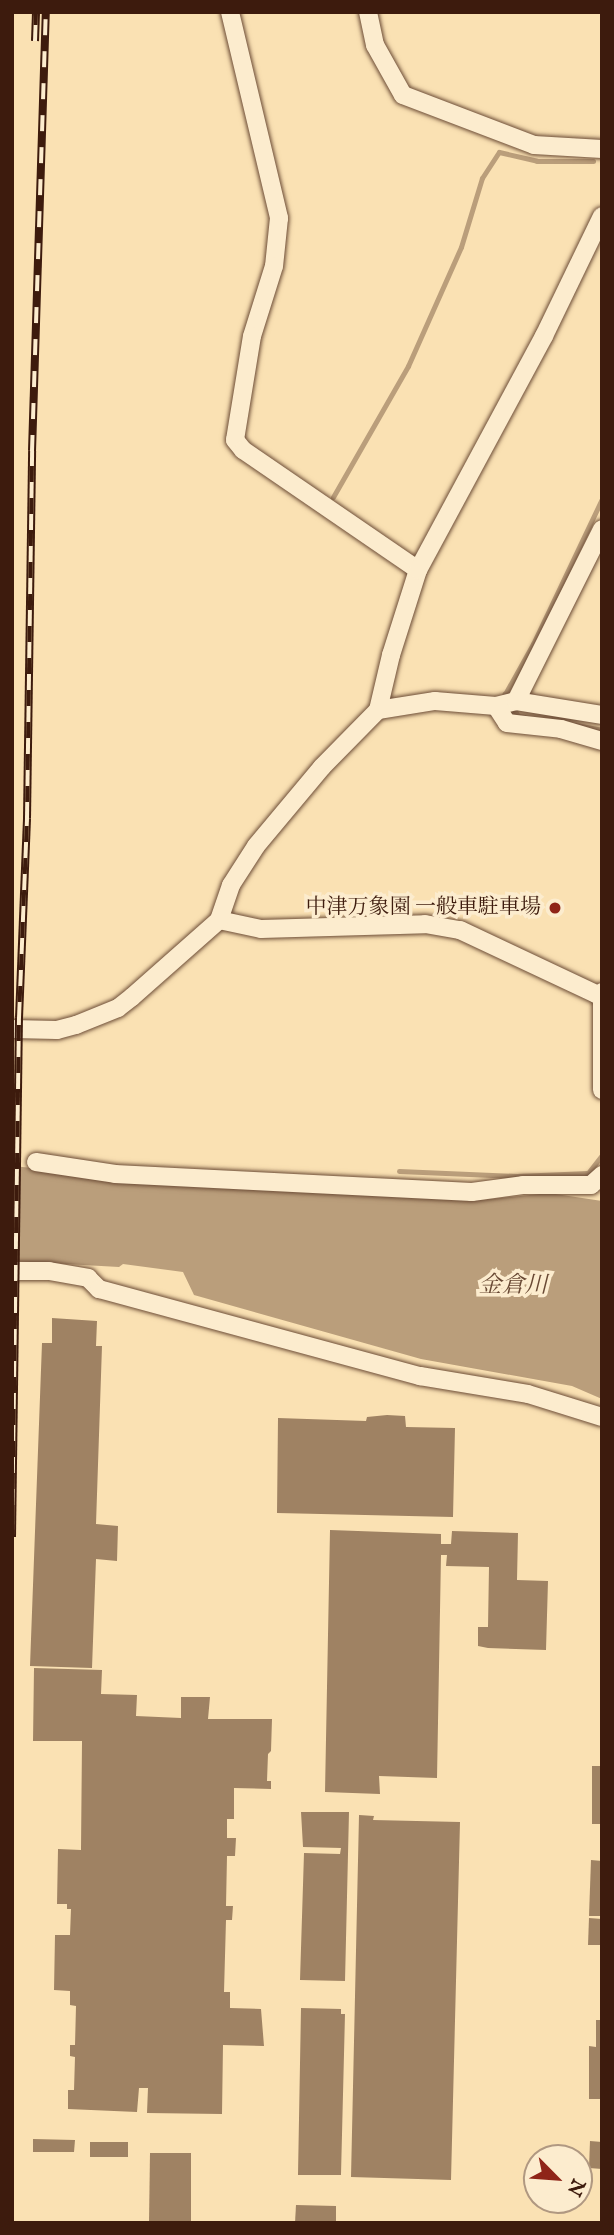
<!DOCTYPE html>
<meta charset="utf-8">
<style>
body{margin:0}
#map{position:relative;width:614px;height:2235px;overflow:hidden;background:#fae1b3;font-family:"IM FELL English","Noto Serif JP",serif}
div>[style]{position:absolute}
.water>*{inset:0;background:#ba9e7b}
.stream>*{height:5px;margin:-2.5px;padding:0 2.5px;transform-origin:2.5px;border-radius:2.5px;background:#ba9e7b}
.building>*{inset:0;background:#9f8263}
.roads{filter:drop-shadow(0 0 2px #6c4c36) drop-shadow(0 0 2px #6c4c36)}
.minor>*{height:18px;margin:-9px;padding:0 9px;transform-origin:9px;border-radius:9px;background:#fcecce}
.rail>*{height:8px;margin-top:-4px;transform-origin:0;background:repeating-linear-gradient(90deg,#fcecce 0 16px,#3d1b0d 0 32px);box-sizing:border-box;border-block:2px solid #3d1b0d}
.dots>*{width:19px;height:19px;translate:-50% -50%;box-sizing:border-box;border:4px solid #fcecce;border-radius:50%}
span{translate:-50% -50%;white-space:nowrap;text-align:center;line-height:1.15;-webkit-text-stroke:7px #fcecce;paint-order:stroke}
.poi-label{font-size:21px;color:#3d1b0d}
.right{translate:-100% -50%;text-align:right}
.water-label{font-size:23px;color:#694934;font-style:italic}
.frame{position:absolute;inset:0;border:14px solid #3d1b0d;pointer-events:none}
.north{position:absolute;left:523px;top:2144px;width:70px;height:70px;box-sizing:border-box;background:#fcecce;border:2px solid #b09881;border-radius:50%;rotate:115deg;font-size:19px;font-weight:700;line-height:28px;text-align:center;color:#3d1b0d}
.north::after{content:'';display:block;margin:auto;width:24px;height:32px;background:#8f2418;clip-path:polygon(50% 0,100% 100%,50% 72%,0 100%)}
</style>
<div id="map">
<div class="water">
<i style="clip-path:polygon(12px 1166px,147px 1179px,481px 1200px,549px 1193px,602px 1201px,602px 1399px,572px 1386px,421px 1359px,194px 1295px,183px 1272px,123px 1264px,119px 1267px,12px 1261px)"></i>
</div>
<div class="stream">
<i style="left:333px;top:497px;width:151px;rotate:-60.2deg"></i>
<i style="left:408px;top:366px;width:130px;rotate:-66deg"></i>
<i style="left:461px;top:247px;width:72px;rotate:-73.1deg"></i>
<i style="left:482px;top:178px;width:31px;rotate:-57deg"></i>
<i style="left:499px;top:152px;width:39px;rotate:13deg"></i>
<i style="left:537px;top:161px;width:56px"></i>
<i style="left:524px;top:717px;width:6px;rotate:-171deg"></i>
<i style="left:518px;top:716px;width:26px;rotate:-121deg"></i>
<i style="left:505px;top:694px;width:57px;rotate:-60.8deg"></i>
<i style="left:533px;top:644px;width:161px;rotate:-64.6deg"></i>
<i style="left:575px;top:725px;width:27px;rotate:10deg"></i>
<i style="left:399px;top:1171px;width:118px;rotate:2.4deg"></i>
<i style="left:517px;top:1176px;width:71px;rotate:-2.4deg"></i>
<i style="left:588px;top:1173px;width:23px;rotate:-52deg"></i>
</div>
<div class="building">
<i style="clip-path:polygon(52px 1318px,97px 1321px,96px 1346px,102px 1346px,96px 1524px,118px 1526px,117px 1561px,96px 1559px,92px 1668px,30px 1666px,42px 1343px,52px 1343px)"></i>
<i style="clip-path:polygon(387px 1415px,405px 1416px,406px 1427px,455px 1428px,453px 1517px,277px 1513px,278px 1418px,366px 1421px,367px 1417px)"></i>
<i style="clip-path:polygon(330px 1530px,441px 1534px,441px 1544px,451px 1544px,452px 1531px,518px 1533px,517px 1580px,548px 1581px,546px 1650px,488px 1648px,478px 1646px,478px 1627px,488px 1627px,489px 1567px,446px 1566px,447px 1555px,441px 1555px,437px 1778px,379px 1776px,380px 1794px,325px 1792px)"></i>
<i style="clip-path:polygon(34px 1668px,102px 1670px,101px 1694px,137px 1695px,136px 1716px,181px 1718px,181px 1697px,210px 1697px,208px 1719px,272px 1719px,271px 1751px,268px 1754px,267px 1781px,271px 1781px,271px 1789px,234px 1788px,234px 1819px,227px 1819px,227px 1838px,236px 1838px,235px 1856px,227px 1856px,226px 1906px,233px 1906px,232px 1920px,226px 1920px,224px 1992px,230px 1992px,230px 2008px,261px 2009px,264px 2046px,223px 2045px,222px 2114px,147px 2113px,148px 2088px,139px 2088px,137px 2112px,68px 2109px,68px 2090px,74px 2090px,75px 2057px,70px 2056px,70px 2045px,75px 2045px,76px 2006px,70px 2005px,70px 1991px,54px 1990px,55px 1935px,70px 1935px,71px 1909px,67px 1909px,67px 1904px,57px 1904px,58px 1849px,81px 1850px,82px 1741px,33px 1741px)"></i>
<i style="clip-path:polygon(592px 1766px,602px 1766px,602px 1824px,592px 1824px)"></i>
<i style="clip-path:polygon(301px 1812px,349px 1812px,345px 1981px,300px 1980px,304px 1853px,340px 1854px,341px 1848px,303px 1847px)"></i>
<i style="clip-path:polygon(359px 1815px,374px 1816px,373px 1820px,460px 1822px,451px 2180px,351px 2177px)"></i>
<i style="clip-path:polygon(591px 1860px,602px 1861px,602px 1916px,589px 1916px)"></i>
<i style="clip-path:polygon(589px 1918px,602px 1919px,602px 1945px,588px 1945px)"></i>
<i style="clip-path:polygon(301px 2008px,341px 2009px,341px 2014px,345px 2014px,341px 2175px,298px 2175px)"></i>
<i style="clip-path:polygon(596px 2020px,602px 2020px,602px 2099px,589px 2099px,589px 2046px,596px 2047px)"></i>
<i style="clip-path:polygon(33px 2139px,75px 2140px,74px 2152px,33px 2152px)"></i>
<i style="clip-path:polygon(590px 2141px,602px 2142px,602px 2169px,589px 2168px)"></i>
<i style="clip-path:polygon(90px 2142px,128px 2142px,128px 2157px,90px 2157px)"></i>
<i style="clip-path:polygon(150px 2153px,191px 2153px,191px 2223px,149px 2223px)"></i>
<i style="clip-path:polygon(296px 2205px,336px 2206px,336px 2223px,295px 2223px)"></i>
</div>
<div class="roads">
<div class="minor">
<i style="left:230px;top:12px;width:212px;rotate:76.6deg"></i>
<i style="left:279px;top:218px;width:48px;rotate:95.9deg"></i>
<i style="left:274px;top:266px;width:73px;rotate:107.4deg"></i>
<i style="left:252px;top:336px;width:105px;rotate:99.3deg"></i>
<i style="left:235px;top:440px;width:13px;rotate:51deg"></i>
<i style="left:243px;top:450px;width:212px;rotate:34.4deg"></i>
<i style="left:368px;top:12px;width:34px;rotate:78deg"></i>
<i style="left:375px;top:45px;width:57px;rotate:60.8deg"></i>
<i style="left:403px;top:95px;width:140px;rotate:20.9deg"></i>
<i style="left:534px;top:145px;width:68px;rotate:3.4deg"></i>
<i style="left:516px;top:701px;width:192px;rotate:-63.4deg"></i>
<i style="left:496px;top:706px;width:20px;rotate:57deg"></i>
<i style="left:507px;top:723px;width:54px;rotate:6.3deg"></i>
<i style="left:561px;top:729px;width:43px;rotate:16.3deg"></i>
<i style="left:378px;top:710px;width:57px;rotate:-76.7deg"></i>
<i style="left:391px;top:655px;width:89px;rotate:-72.4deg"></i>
<i style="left:418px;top:570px;width:266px;rotate:-61.7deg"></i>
<i style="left:544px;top:336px;width:133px;rotate:-64.2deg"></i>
<i style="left:219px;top:920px;width:43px;rotate:12.1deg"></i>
<i style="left:261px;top:929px;width:164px;rotate:-1.7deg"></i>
<i style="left:425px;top:924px;width:36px;rotate:10deg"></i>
<i style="left:460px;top:930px;width:150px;rotate:25.2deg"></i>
<i style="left:596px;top:994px;width:6px"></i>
<i style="left:602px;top:992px;width:98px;rotate:90deg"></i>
<i style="left:12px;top:1029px;width:45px;rotate:1.3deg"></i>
<i style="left:57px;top:1030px;width:20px;rotate:-15deg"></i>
<i style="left:76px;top:1025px;width:45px;rotate:-22deg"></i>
<i style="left:118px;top:1008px;width:18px;rotate:-38deg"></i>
<i style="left:132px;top:997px;width:116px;rotate:-41.5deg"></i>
<i style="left:219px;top:920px;width:37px;rotate:-71deg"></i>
<i style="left:231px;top:885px;width:46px;rotate:-57.3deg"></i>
<i style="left:256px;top:846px;width:103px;rotate:-50.1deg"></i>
<i style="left:322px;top:767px;width:80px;rotate:-45.5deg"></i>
<i style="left:378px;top:710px;width:58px;rotate:-9deg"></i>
<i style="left:435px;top:701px;width:61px;rotate:4.7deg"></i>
<i style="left:496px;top:706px;width:21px;rotate:-14deg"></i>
<i style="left:516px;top:701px;width:87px;rotate:9.2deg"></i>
<i style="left:36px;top:1162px;width:80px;rotate:8.6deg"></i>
<i style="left:115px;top:1174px;width:357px;rotate:2.9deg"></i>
<i style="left:472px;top:1192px;width:51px;rotate:-7.8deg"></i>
<i style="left:523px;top:1185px;width:68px"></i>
<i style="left:591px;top:1185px;width:15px;rotate:-42deg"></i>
<i style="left:12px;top:1271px;width:37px"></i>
<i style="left:49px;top:1271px;width:40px;rotate:10deg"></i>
<i style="left:88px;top:1278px;width:16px;rotate:45deg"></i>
<i style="left:99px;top:1289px;width:333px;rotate:15.2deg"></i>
<i style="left:420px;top:1376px;width:109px;rotate:9.5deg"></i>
<i style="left:528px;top:1394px;width:77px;rotate:17.3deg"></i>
</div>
</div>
<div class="rail">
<i style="left:35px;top:41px;width:29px;rotate:-88deg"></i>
<i style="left:12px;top:1537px;width:519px;rotate:-89.23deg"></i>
<i style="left:19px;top:1018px;width:200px;rotate:-87.7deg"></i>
<i style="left:27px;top:818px;width:367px;rotate:-89.2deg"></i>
<i style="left:32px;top:451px;width:439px;rotate:-88.2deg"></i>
</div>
<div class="dots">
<i style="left:555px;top:908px;background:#8f2418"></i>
</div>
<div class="poi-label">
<span class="right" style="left:541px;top:908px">中津万象園 一般車駐車場</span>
</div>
<div class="water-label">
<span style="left:513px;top:1286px">金倉川</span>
</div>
<div class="frame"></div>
<div class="north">N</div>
</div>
